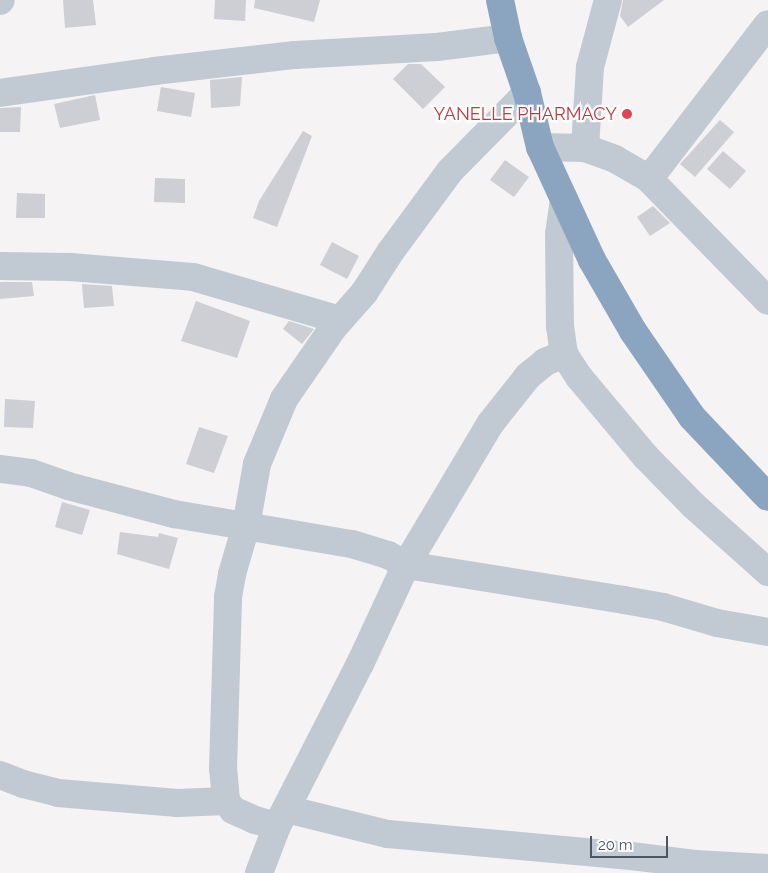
<!DOCTYPE html>
<style>
body{margin:0}
#map{position:relative;width:768px;height:873px;overflow:hidden;background:#f5f3f3;font-family:Raleway,sans-serif}
div>[style]{position:absolute}
.building>*{inset:0;background:#cdcfd5}
.minor>*{height:28px;margin:-14px;padding:0 14px;transform-origin:14px;border-radius:14px;background:#c1cad2}
.highway>*{height:28px;margin:-14px;padding:0 14px;transform-origin:14px;border-radius:14px;background:#8ba5c1}
.dots>*{width:14px;height:14px;translate:-50% -50%;box-sizing:border-box;border:2px solid #fff;border-radius:50%}
span{translate:-50% -50%;white-space:nowrap;text-align:center;line-height:1.15;-webkit-text-stroke:4.5px #fff;paint-order:stroke}
.health-label{font-size:18px;color:#be3a42}
.right{translate:-100% -50%;text-align:right}
.scale{position:absolute;left:590px;top:836px;width:78px;height:22px;box-sizing:border-box;border:2px solid #4a5661;border-top:0;padding-left:6px;font-size:15px;line-height:18px;white-space:nowrap;color:#4a5661;-webkit-text-stroke:4px #fff;paint-order:stroke}
</style>
<div id="map">
<div class="building">
<i style="clip-path:polygon(63px 0,93px 0,96px 25px,65px 28px)"></i>
<i style="clip-path:polygon(215px 0,246px 0,245px 21px,214px 19px)"></i>
<i style="clip-path:polygon(255px 0,320px 0,314px 22px,254px 8px)"></i>
<i style="clip-path:polygon(623px 0,664px 0,628px 27px,620px 16px)"></i>
<i style="clip-path:polygon(408px 64px,421px 64px,445px 87px,423px 109px,393px 79px)"></i>
<i style="clip-path:polygon(242px 77px,240px 106px,211px 108px,210px 80px)"></i>
<i style="clip-path:polygon(161px 87px,195px 93px,191px 117px,157px 111px)"></i>
<i style="clip-path:polygon(95px 95px,100px 120px,60px 128px,54px 104px)"></i>
<i style="clip-path:polygon(21px 107px,20px 132px,0 132px,0 108px)"></i>
<i style="clip-path:polygon(720px 120px,734px 132px,695px 177px,680px 164px)"></i>
<i style="clip-path:polygon(303px 131px,312px 136px,277px 227px,253px 218px,259px 201px)"></i>
<i style="clip-path:polygon(723px 151px,746px 171px,730px 189px,707px 169px)"></i>
<i style="clip-path:polygon(505px 160px,529px 177px,514px 197px,490px 180px)"></i>
<i style="clip-path:polygon(155px 178px,185px 179px,185px 203px,154px 202px)"></i>
<i style="clip-path:polygon(17px 193px,45px 194px,45px 218px,16px 218px)"></i>
<i style="clip-path:polygon(653px 206px,670px 223px,650px 236px,637px 217px)"></i>
<i style="clip-path:polygon(332px 242px,359px 256px,347px 279px,320px 265px)"></i>
<i style="clip-path:polygon(0 282px,32px 282px,34px 296px,0 299px)"></i>
<i style="clip-path:polygon(82px 284px,112px 286px,114px 306px,84px 308px)"></i>
<i style="clip-path:polygon(196px 301px,250px 321px,237px 358px,181px 341px)"></i>
<i style="clip-path:polygon(289px 321px,314px 329px,302px 344px,283px 329px)"></i>
<i style="clip-path:polygon(5px 399px,35px 401px,33px 428px,4px 427px)"></i>
<i style="clip-path:polygon(199px 427px,228px 436px,214px 473px,186px 464px)"></i>
<i style="clip-path:polygon(62px 502px,90px 510px,82px 535px,55px 527px)"></i>
<i style="clip-path:polygon(120px 532px,158px 537px,159px 533px,178px 538px,169px 569px,117px 554px)"></i>
</div>
<div class="minor">
<i style="left:0;top:1px;width:1px;rotate:-45deg"></i>
<i style="left:0;top:93px;width:156px;rotate:-8.1deg"></i>
<i style="left:154px;top:71px;width:142px;rotate:-6.5deg"></i>
<i style="left:295px;top:55px;width:142px;rotate:-3.2deg"></i>
<i style="left:437px;top:47px;width:72px;rotate:-7.2deg"></i>
<i style="left:540px;top:147px;width:45px;rotate:1.3deg"></i>
<i style="left:585px;top:148px;width:32px;rotate:20deg"></i>
<i style="left:615px;top:159px;width:39px;rotate:30deg"></i>
<i style="left:649px;top:179px;width:170px;rotate:45.7deg"></i>
<i style="left:585px;top:148px;width:81px;rotate:-86.5deg"></i>
<i style="left:590px;top:67px;width:69px;rotate:-75deg"></i>
<i style="left:649px;top:179px;width:195px;rotate:-52.5deg"></i>
<i style="left:564px;top:199px;width:35px;rotate:98deg"></i>
<i style="left:559px;top:234px;width:92px;rotate:89.4deg"></i>
<i style="left:560px;top:326px;width:28px;rotate:82deg"></i>
<i style="left:564px;top:354px;width:27px;rotate:57deg"></i>
<i style="left:579px;top:377px;width:104px;rotate:50.1deg"></i>
<i style="left:646px;top:457px;width:67px;rotate:45.6deg"></i>
<i style="left:693px;top:505px;width:101px;rotate:41.8deg"></i>
<i style="left:0;top:266px;width:70px;rotate:0.8deg"></i>
<i style="left:70px;top:267px;width:123px;rotate:4.6deg"></i>
<i style="left:193px;top:277px;width:153px;rotate:16.3deg"></i>
<i style="left:0;top:469px;width:31px;rotate:7deg"></i>
<i style="left:31px;top:473px;width:39px;rotate:19deg"></i>
<i style="left:68px;top:486px;width:110px;rotate:14.8deg"></i>
<i style="left:174px;top:514px;width:181px;rotate:9.6deg"></i>
<i style="left:352px;top:544px;width:38px;rotate:17deg"></i>
<i style="left:388px;top:555px;width:21px;rotate:29deg"></i>
<i style="left:406px;top:565px;width:221px;rotate:9.1deg"></i>
<i style="left:624px;top:600px;width:40px;rotate:10deg"></i>
<i style="left:663px;top:607px;width:56px;rotate:16.5deg"></i>
<i style="left:717px;top:623px;width:52px;rotate:10deg"></i>
<i style="left:0;top:775px;width:25px;rotate:21deg"></i>
<i style="left:23px;top:784px;width:36px;rotate:14deg"></i>
<i style="left:58px;top:793px;width:120px;rotate:4.8deg"></i>
<i style="left:178px;top:803px;width:48px;rotate:-2.4deg"></i>
<i style="left:286px;top:809px;width:105px;rotate:13.8deg"></i>
<i style="left:388px;top:834px;width:244px;rotate:5.2deg"></i>
<i style="left:631px;top:856px;width:64px;rotate:7.1deg"></i>
<i style="left:695px;top:864px;width:73px;rotate:3.1deg"></i>
<i style="left:277px;top:826px;width:23px;rotate:-165deg"></i>
<i style="left:255px;top:820px;width:24px;rotate:-156deg"></i>
<i style="left:233px;top:810px;width:11px;rotate:-128deg"></i>
<i style="left:226px;top:801px;width:32px;rotate:-95deg"></i>
<i style="left:223px;top:769px;width:172px;rotate:-88.3deg"></i>
<i style="left:228px;top:597px;width:23px;rotate:-80deg"></i>
<i style="left:232px;top:574px;width:50px;rotate:-73.7deg"></i>
<i style="left:246px;top:526px;width:63px;rotate:-79.9deg"></i>
<i style="left:257px;top:464px;width:70px;rotate:-67.4deg"></i>
<i style="left:284px;top:399px;width:86px;rotate:-55.4deg"></i>
<i style="left:333px;top:328px;width:47px;rotate:-48.5deg"></i>
<i style="left:364px;top:293px;width:50px;rotate:-57.3deg"></i>
<i style="left:391px;top:251px;width:99px;rotate:-53.6deg"></i>
<i style="left:450px;top:171px;width:110px;rotate:-45.4deg"></i>
<i style="left:259px;top:873px;width:50px;rotate:-69deg"></i>
<i style="left:277px;top:826px;width:182px;rotate:-62.9deg"></i>
<i style="left:360px;top:664px;width:109px;rotate:-65.1deg"></i>
<i style="left:406px;top:565px;width:164px;rotate:-59.2deg"></i>
<i style="left:490px;top:424px;width:61px;rotate:-51.6deg"></i>
<i style="left:528px;top:376px;width:22px;rotate:-39deg"></i>
<i style="left:545px;top:362px;width:21px;rotate:-23deg"></i>
</div>
<div class="highway">
<i style="left:500px;top:0;width:39px;rotate:78deg"></i>
<i style="left:508px;top:38px;width:58px;rotate:70.9deg"></i>
<i style="left:527px;top:93px;width:56px;rotate:76.5deg"></i>
<i style="left:540px;top:147px;width:124px;rotate:65.3deg"></i>
<i style="left:592px;top:260px;width:82px;rotate:60deg"></i>
<i style="left:633px;top:331px;width:104px;rotate:55.5deg"></i>
<i style="left:692px;top:417px;width:110px;rotate:46.5deg"></i>
</div>
<div class="dots">
<i style="left:627px;top:114px;background:#e0444e"></i>
</div>
<div class="health-label">
<span class="right" style="left:617px;top:114px">YANELLE PHARMACY</span>
</div>
<div class="scale">20 m</div>
</div>
